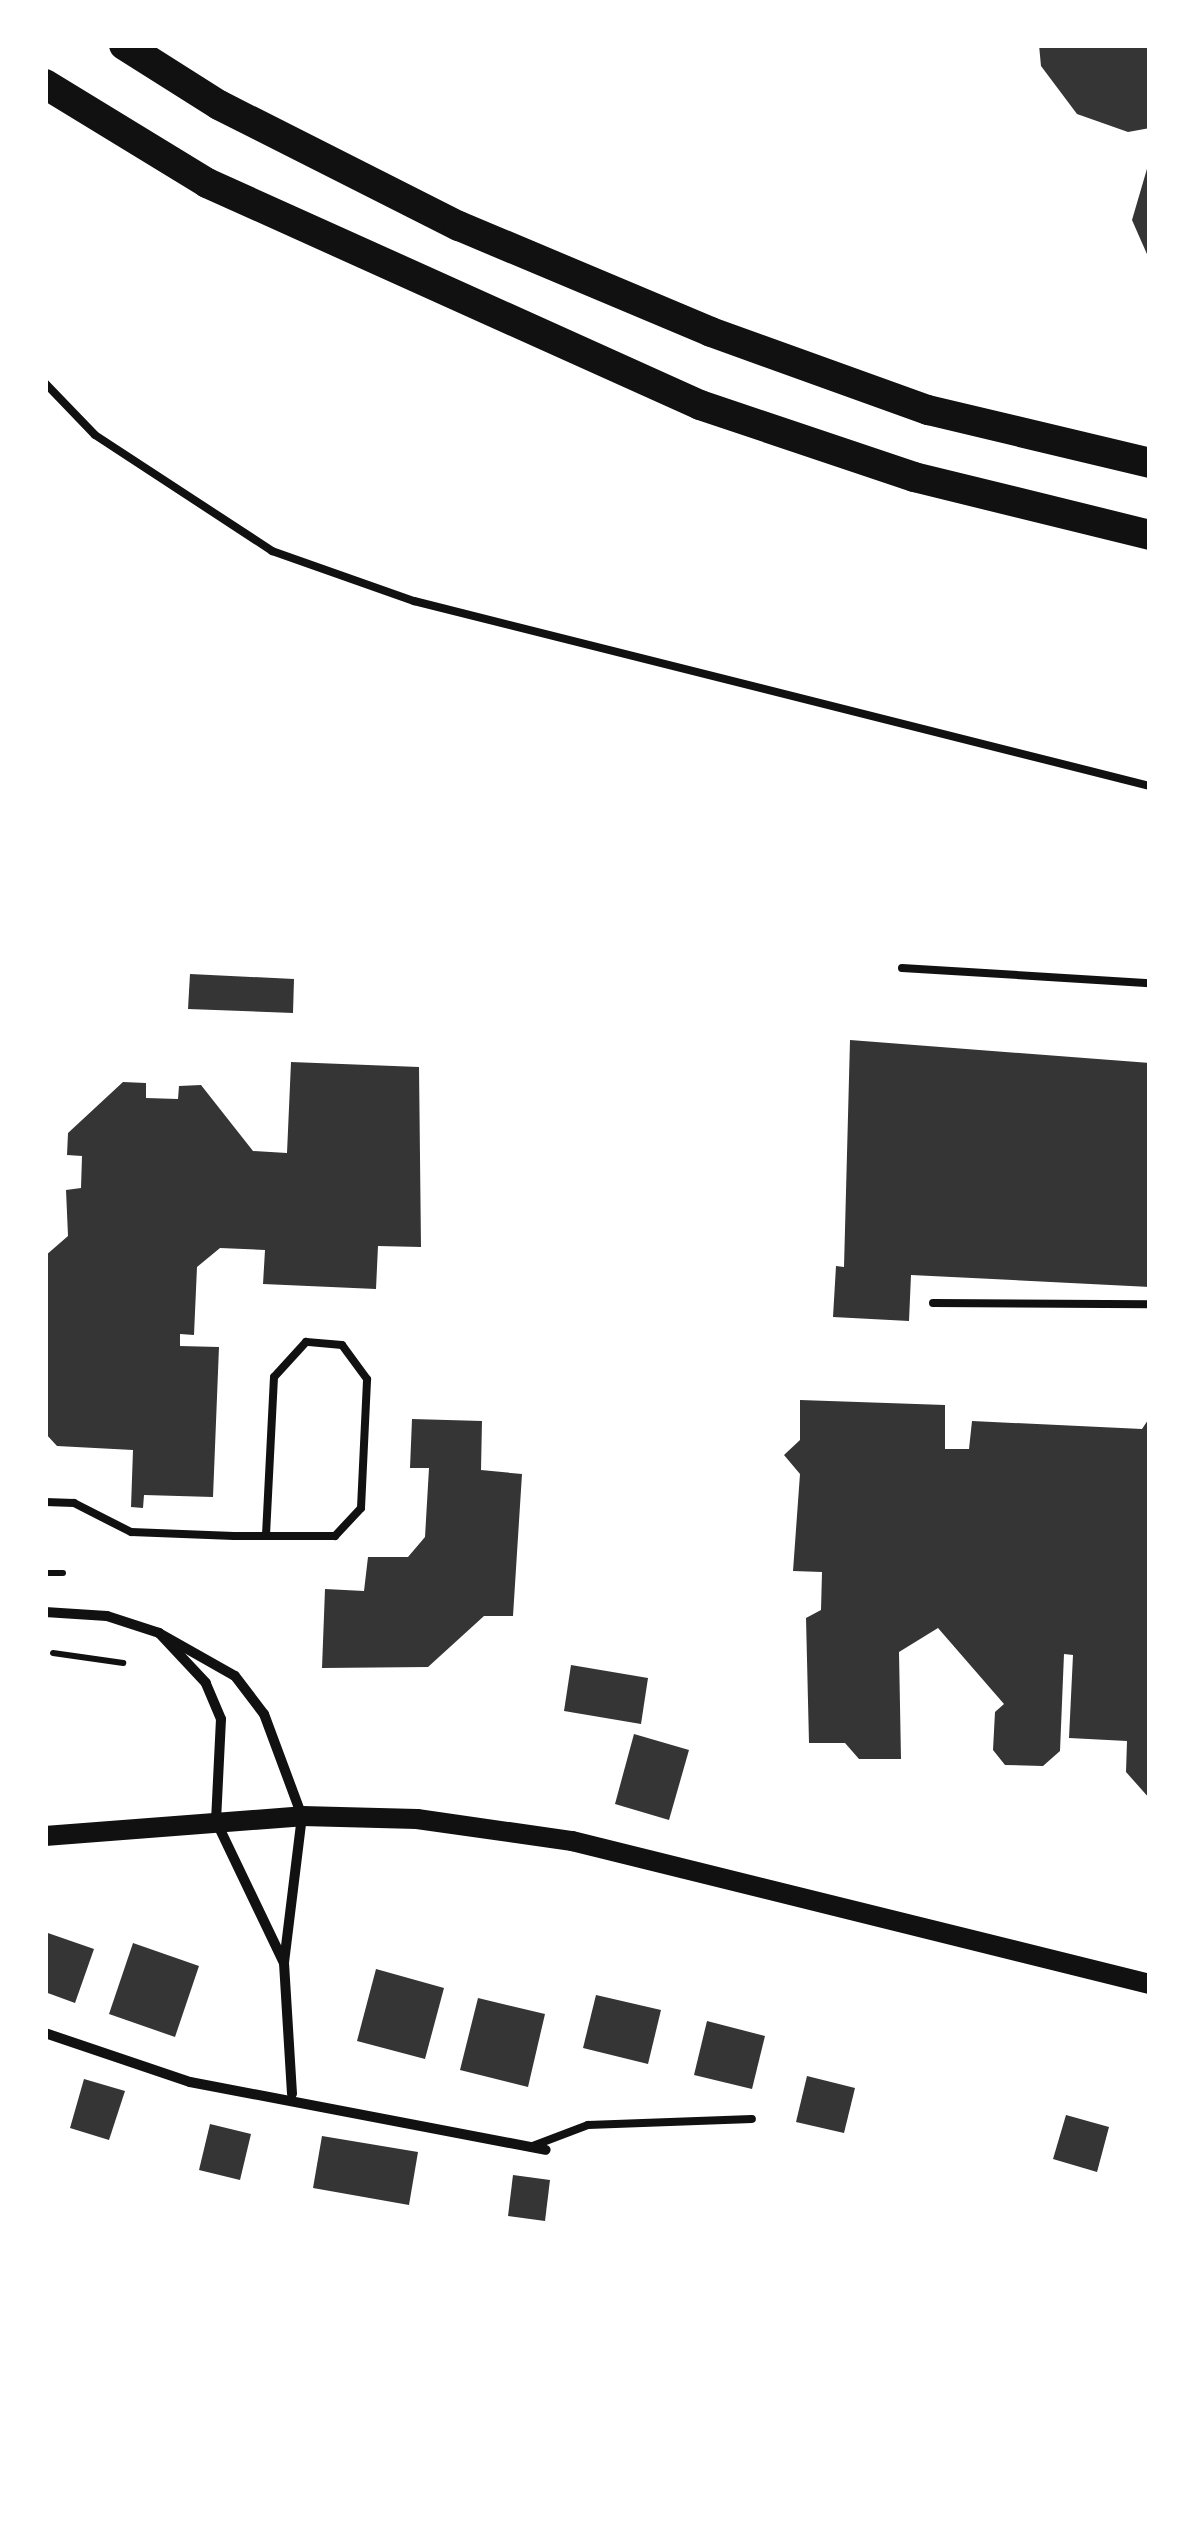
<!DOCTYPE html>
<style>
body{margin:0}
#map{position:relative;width:1195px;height:2539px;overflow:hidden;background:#fff;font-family:Jost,sans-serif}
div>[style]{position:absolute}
.building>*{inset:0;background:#353535}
.path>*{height:6px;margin:-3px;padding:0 3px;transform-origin:3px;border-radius:3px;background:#111}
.service>*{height:8px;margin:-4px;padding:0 4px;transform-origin:4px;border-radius:4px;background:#111}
.minor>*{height:10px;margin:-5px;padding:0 5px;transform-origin:5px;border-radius:5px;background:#111}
.secondary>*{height:20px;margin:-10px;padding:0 10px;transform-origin:10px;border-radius:10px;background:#111}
.motorway>*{height:30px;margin:-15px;padding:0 15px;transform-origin:15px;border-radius:15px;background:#111}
span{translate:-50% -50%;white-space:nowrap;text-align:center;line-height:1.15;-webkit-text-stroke:10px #fff;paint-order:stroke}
.frame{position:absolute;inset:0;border:48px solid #fff;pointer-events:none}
</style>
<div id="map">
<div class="building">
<i style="clip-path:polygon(1039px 45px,1150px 45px,1150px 128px,1128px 132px,1077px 114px,1041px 66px)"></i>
<i style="clip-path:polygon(1149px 162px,1150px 162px,1150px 261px,1132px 220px)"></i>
<i style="clip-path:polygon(190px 974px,294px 979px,293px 1013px,188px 1009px)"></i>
<i style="clip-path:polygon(850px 1040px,1150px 1063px,1150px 1287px,911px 1275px,909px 1321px,833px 1317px,836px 1266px,844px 1267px)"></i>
<i style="clip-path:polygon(291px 1062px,419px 1067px,421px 1247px,378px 1246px,376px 1289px,263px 1284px,265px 1250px,220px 1248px,197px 1267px,194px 1335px,180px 1334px,180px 1346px,219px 1347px,213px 1497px,144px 1495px,143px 1508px,131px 1507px,133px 1450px,57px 1446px,45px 1433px,45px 1256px,68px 1236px,66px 1190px,81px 1188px,82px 1156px,67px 1155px,68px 1133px,123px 1082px,146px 1083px,146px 1098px,178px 1099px,179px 1086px,201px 1085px,253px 1151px,287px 1153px)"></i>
<i style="clip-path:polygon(800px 1400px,945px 1405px,945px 1449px,969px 1449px,972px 1421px,1142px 1429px,1150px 1417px,1150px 1799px,1126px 1772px,1127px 1741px,1069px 1738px,1073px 1655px,1064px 1654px,1060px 1751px,1043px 1766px,1005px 1765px,993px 1750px,995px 1712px,1004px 1704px,938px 1628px,899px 1652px,901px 1759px,859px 1759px,845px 1743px,809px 1743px,806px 1618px,821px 1610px,822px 1572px,793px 1571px,800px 1474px,784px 1455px,800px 1440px)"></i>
<i style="clip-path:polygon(412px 1419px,482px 1421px,481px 1470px,522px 1474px,513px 1616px,484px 1616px,428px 1667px,322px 1668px,325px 1589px,364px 1591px,368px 1557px,408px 1557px,425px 1537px,429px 1468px,410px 1468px)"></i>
<i style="clip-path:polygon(571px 1665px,648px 1678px,641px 1724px,564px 1711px)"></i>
<i style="clip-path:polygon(634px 1734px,689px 1750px,669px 1820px,615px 1804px)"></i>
<i style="clip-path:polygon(45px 1932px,94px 1949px,75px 2003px,45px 1992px)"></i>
<i style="clip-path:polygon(133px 1943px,199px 1966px,175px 2037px,109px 2014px)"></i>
<i style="clip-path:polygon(376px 1969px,444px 1988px,425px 2059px,357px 2041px)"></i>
<i style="clip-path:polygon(596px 1995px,661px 2010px,648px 2064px,583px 2048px)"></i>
<i style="clip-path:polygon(478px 1998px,545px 2014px,528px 2087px,460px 2070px)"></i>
<i style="clip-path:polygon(707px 2021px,765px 2036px,752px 2089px,694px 2075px)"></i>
<i style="clip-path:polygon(807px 2076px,855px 2088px,844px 2133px,796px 2122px)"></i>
<i style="clip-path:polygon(84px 2079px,125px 2091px,109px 2140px,70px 2128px)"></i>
<i style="clip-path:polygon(1066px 2115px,1109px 2127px,1097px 2172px,1053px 2159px)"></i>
<i style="clip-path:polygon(210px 2124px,251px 2134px,240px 2180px,199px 2170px)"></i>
<i style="clip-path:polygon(322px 2136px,418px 2152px,409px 2205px,313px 2188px)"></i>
<i style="clip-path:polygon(513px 2175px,550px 2180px,545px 2221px,508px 2216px)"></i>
</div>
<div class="path">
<i style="left:45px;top:1573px;width:18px"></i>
<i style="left:53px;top:1653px;width:71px;rotate:8.1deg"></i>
</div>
<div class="service">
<i style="left:45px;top:383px;width:72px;rotate:46.1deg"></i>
<i style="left:95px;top:435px;width:212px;rotate:33.2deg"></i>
<i style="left:272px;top:551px;width:151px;rotate:19.4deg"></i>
<i style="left:414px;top:601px;width:759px;rotate:14.11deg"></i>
<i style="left:902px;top:968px;width:248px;rotate:3.5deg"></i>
<i style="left:933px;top:1303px;width:217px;rotate:0.3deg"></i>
<i style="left:45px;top:1502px;width:29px;rotate:2deg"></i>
<i style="left:74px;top:1503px;width:64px;rotate:27deg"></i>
<i style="left:131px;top:1532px;width:103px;rotate:2.2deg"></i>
<i style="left:234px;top:1536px;width:101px"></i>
<i style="left:335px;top:1536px;width:38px;rotate:-47deg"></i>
<i style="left:361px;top:1508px;width:129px;rotate:-87.3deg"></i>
<i style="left:367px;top:1379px;width:42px;rotate:-126.3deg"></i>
<i style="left:342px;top:1345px;width:36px;rotate:-175deg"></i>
<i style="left:306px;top:1342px;width:47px;rotate:132.4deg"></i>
<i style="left:274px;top:1377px;width:159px;rotate:92.9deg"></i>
<i style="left:530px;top:2147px;width:62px;rotate:-20.8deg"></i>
<i style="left:588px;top:2125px;width:164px;rotate:-2.1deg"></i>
</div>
<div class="minor">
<i style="left:45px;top:1612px;width:62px;rotate:3.7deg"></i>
<i style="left:107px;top:1616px;width:55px;rotate:18.1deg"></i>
<i style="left:159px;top:1633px;width:87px;rotate:29.5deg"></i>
<i style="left:235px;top:1676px;width:48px;rotate:52.7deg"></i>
<i style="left:264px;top:1714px;width:109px;rotate:69.6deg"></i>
<i style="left:302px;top:1816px;width:148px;rotate:97deg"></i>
<i style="left:284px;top:1963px;width:157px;rotate:-115.6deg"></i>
<i style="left:216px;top:1821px;width:102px;rotate:-87.2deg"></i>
<i style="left:221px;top:1719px;width:39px;rotate:-113deg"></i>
<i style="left:206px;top:1683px;width:69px;rotate:-133.2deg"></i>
<i style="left:284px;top:1963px;width:131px;rotate:86.5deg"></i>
<i style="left:45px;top:2033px;width:153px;rotate:18.7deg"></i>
<i style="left:190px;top:2082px;width:362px;rotate:10.8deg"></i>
</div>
<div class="secondary">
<i style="left:45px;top:1836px;width:258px;rotate:-4.4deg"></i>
<i style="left:302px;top:1816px;width:115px;rotate:1.5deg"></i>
<i style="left:417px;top:1819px;width:157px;rotate:8.1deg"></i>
<i style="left:572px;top:1841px;width:595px;rotate:13.9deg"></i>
</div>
<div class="motorway">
<i style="left:124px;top:45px;width:112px;rotate:32.3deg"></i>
<i style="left:219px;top:105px;width:269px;rotate:26.8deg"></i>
<i style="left:459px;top:226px;width:273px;rotate:22.8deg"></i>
<i style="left:711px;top:332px;width:231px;rotate:19.8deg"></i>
<i style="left:928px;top:410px;width:228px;rotate:13.4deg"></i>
<i style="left:45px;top:84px;width:190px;rotate:31.4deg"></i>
<i style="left:207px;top:183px;width:541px;rotate:24.24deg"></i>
<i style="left:700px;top:405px;width:226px;rotate:18.6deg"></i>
<i style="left:914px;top:477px;width:243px;rotate:13.8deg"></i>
</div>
<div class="frame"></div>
</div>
